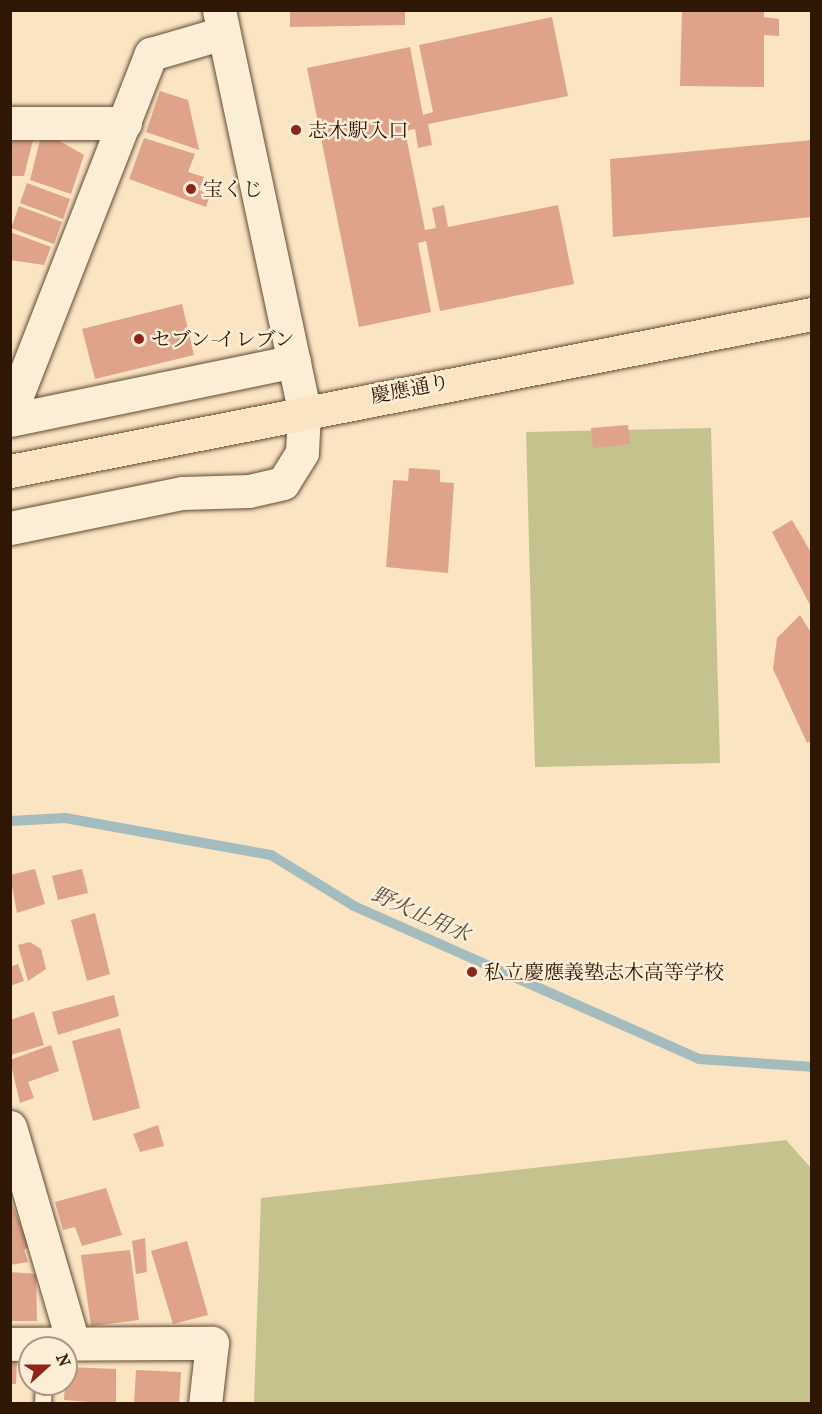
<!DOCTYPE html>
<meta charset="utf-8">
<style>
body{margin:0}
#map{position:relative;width:822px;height:1414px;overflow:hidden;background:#fbe4c2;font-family:"IM FELL French Canon","Noto Serif JP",serif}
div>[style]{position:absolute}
.green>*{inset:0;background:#c6c28e}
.stream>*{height:10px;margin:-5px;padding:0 5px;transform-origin:5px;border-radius:5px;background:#a3bcbd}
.building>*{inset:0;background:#dea389}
.roads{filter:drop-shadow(0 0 2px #624a35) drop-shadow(0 0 2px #624a35)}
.service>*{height:16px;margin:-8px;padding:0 8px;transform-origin:8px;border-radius:8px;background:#fcedd7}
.minor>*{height:33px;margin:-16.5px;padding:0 16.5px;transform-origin:16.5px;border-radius:16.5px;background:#fcedd7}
.tertiary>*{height:33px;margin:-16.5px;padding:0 16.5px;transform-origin:16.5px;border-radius:16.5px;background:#fcedd7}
.primary>*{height:33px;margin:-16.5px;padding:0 16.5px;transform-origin:16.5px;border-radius:16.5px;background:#fbe4c2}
.dots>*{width:16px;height:16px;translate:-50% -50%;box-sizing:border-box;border:3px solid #fcedd7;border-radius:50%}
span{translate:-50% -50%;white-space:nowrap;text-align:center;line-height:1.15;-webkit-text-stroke:5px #fcedd7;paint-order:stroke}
.poi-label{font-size:20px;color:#2f1706}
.left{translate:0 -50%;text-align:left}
.street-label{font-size:20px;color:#2f1706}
.water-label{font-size:21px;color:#585146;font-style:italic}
.frame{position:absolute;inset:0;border:12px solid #2f1706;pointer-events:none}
.north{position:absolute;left:18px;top:1336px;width:60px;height:60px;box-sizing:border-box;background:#fcedd7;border:2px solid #aa9783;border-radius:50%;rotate:69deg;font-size:16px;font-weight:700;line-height:24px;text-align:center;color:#2f1706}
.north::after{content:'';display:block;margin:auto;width:21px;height:27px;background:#8f2418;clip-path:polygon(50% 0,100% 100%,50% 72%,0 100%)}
</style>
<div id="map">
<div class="green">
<i style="clip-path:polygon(711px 428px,720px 763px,535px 767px,526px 432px)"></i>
<i style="clip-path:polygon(786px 1140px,811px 1168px,811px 1403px,254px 1403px,261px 1198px)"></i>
</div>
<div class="stream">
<i style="left:10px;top:821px;width:55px;rotate:-3.1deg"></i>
<i style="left:65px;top:818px;width:209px;rotate:10.2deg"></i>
<i style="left:271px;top:855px;width:97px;rotate:31.6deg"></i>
<i style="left:354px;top:906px;width:377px;rotate:23.9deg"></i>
<i style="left:699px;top:1059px;width:113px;rotate:4deg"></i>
</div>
<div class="building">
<i style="clip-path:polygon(290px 10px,405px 10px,405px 25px,290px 27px)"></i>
<i style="clip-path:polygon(682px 10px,764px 10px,764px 17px,779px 19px,779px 36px,764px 35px,764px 87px,680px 86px)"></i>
<i style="clip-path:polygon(552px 17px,568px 96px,428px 124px,432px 145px,418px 148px,415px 129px,405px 131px,425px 230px,436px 228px,432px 208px,444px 205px,448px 227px,558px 205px,574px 284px,440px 311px,426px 241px,418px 243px,431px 312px,359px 327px,307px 68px,410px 47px,423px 115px,433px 112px,419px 45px)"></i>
<i style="clip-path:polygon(160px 91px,188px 100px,199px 150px,146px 132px)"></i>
<i style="clip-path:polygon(144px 138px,195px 154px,188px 172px,204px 177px,199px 190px,210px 195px,206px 207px,129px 179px)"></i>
<i style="clip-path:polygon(10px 140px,33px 140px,24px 176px,10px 176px)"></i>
<i style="clip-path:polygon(40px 140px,58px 140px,84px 155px,71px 194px,30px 180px)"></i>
<i style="clip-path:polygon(812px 140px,812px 217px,613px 237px,610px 159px)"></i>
<i style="clip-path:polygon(27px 183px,70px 199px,63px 219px,20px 203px)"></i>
<i style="clip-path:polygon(19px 206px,62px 222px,54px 244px,11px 228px)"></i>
<i style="clip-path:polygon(10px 232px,51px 247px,44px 265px,10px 260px)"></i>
<i style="clip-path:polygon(182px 304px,194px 355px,95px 379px,82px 329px)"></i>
<i style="clip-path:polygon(628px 425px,630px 444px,593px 448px,591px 428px)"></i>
<i style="clip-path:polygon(409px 468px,440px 470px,440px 482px,454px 483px,448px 573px,386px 567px,393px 480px,408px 481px)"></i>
<i style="clip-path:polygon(792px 520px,812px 554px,812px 609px,772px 532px)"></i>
<i style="clip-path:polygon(800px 615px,812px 634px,812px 740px,807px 743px,773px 669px,777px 638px)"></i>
<i style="clip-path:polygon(35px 869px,45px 904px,17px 913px,10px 875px)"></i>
<i style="clip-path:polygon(82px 869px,88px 893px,58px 900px,52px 876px)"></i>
<i style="clip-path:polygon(95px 913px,110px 974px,87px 981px,71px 920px)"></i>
<i style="clip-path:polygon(30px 942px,41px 949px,46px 969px,28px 981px,18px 945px)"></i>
<i style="clip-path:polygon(18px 964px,24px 981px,10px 986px,10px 967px)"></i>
<i style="clip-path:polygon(114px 995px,119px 1016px,58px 1035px,52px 1012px)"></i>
<i style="clip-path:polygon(34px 1012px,44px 1045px,11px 1055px,10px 1020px)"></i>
<i style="clip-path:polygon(120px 1028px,140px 1108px,93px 1121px,72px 1041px)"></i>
<i style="clip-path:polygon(51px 1045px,59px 1071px,28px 1082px,34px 1098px,20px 1103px,10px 1060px)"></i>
<i style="clip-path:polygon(158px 1125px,164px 1146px,140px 1152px,133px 1134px)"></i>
<i style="clip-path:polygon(106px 1188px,122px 1235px,82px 1246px,75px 1227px,63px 1230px,55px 1202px)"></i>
<i style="clip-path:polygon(10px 1199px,29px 1246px,24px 1250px,28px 1262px,10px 1265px)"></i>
<i style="clip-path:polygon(145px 1238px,147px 1272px,136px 1274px,132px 1241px)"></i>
<i style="clip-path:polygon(187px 1241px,208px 1315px,173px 1324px,151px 1251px)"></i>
<i style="clip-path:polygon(130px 1250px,139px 1320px,91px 1326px,81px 1255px)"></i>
<i style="clip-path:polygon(10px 1272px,36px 1274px,37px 1321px,10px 1321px)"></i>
<i style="clip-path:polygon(10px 1360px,17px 1360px,16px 1384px,10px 1384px)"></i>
<i style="clip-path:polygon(66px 1367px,116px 1369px,116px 1404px,64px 1400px)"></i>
<i style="clip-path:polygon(136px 1370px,181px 1372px,179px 1404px,134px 1404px)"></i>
</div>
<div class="roads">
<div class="service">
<i style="left:43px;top:1404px;width:20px;rotate:-87deg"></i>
</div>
<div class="minor">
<i style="left:10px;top:123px;width:115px"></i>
<i style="left:10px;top:413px;width:386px;rotate:-68.6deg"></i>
<i style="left:151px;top:54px;width:75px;rotate:-16.3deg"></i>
<i style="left:10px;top:420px;width:290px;rotate:-11.7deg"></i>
<i style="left:10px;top:528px;width:176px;rotate:-11.5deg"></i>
<i style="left:182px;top:493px;width:67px;rotate:-1.7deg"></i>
<i style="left:249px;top:491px;width:35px;rotate:-13deg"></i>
<i style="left:283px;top:483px;width:36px;rotate:-58deg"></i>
<i style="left:302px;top:452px;width:41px;rotate:-87.2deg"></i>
<i style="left:10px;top:1127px;width:225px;rotate:73.7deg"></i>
<i style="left:10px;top:1344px;width:202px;rotate:-0.3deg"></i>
<i style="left:212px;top:1343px;width:61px;rotate:96.5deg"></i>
</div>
<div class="tertiary">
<i style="left:219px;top:10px;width:410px;rotate:78deg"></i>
</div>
<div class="primary">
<i style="left:10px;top:471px;width:817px;rotate:-11.08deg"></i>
</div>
</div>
<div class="dots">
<i style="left:296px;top:130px;background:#8f2418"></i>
<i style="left:191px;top:189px;background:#8f2418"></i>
<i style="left:139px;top:339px;background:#8f2418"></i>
<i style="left:472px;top:972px;background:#8f2418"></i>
</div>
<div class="poi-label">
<span class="left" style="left:308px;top:130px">志木駅入口</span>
<span class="left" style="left:203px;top:189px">宝くじ</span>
<span class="left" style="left:151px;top:339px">セブン-イレブン</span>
<span class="left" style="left:484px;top:972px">私立慶應義塾志木高等学校</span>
</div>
<div class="street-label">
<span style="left:410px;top:389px;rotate:-11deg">慶應通り</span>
</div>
<div class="water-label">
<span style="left:421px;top:914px;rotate:24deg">野火止用水</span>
</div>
<div class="frame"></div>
<div class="north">N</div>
</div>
